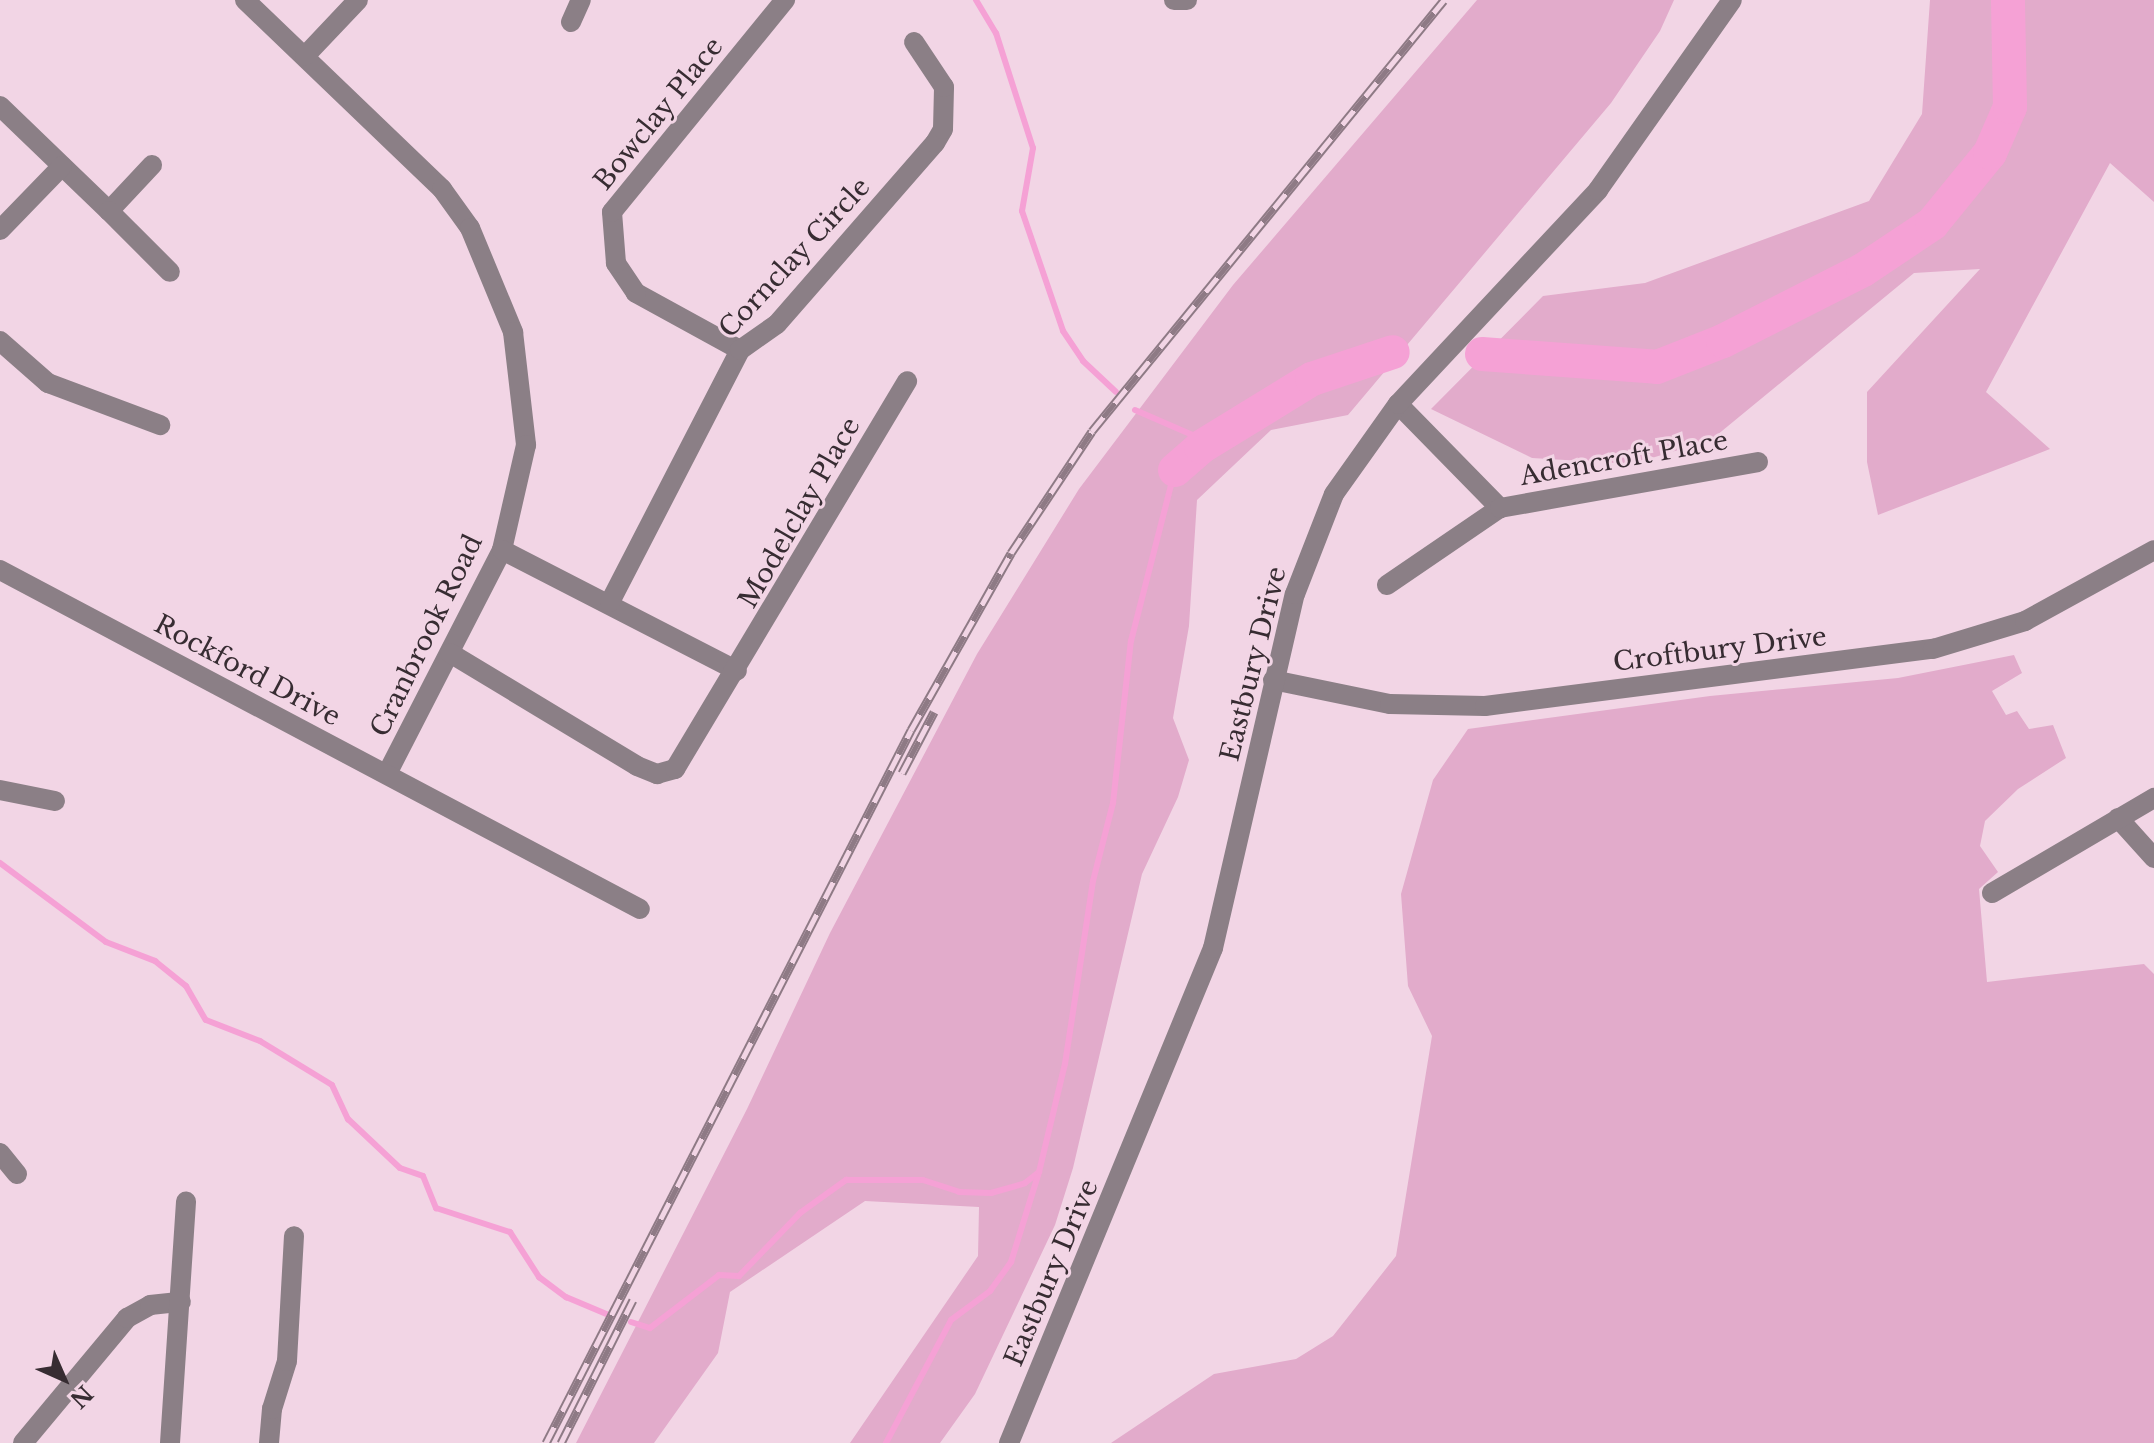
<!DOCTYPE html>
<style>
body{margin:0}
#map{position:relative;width:2154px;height:1443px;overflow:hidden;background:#f2d5e5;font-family:"Libre Baskerville",serif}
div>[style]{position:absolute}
.green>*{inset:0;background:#e2abcb}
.stream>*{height:6px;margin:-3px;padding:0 3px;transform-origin:3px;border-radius:3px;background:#f5a1d5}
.river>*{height:34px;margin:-17px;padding:0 17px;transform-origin:17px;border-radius:17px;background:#f5a1d5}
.minor>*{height:20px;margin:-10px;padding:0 10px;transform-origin:10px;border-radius:10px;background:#8b7f86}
.rail>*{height:9px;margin-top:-4.5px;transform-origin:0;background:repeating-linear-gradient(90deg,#f2d5e5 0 18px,#8e7a85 0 36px);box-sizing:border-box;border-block:2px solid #8e7a85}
span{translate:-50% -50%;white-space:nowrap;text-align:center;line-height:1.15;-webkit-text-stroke:6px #f2d5e5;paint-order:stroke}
.street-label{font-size:26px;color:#372c32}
.north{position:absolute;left:24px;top:1339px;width:80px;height:80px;-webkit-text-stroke:6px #f2d5e5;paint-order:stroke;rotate:135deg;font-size:22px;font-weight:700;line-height:32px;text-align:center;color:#372c32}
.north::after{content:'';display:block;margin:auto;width:28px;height:36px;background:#372c32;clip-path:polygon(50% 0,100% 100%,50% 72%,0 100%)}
</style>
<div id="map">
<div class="green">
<i style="clip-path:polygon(1477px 0,1674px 0,1660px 31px,1611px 103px,1348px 415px,1271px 430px,1197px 500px,1189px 626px,1173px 718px,1189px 760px,1178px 797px,1142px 874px,1073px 1168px,1055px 1225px,975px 1394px,940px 1443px,850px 1443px,978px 1256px,979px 1207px,865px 1201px,730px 1292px,718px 1353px,654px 1443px,576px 1443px,747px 1109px,830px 933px,977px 654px,1079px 489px,1233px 285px)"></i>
<i style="clip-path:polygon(1930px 0,2154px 0,2154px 202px,2110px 163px,1986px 392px,2050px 449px,1878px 515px,1867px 462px,1867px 392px,1980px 269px,1914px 273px,1711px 440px,1632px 464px,1532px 458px,1431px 409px,1543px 296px,1645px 283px,1869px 201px,1922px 114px)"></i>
<i style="clip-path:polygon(2014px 655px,2022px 673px,1992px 691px,2006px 715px,2017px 711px,2029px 729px,2053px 725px,2066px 758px,2018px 789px,1985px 821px,1980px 846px,1998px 872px,1979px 889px,1987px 982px,2144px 964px,2154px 974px,2154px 1443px,1111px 1443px,1214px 1374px,1296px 1359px,1333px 1336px,1396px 1256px,1432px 1036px,1408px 986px,1401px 894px,1433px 780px,1468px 729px,1710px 696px,1898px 678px)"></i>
</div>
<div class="stream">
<i style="left:976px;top:0;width:39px;rotate:59deg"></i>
<i style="left:996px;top:33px;width:121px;rotate:72.2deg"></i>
<i style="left:1033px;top:148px;width:64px;rotate:99.9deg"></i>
<i style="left:1022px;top:211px;width:127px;rotate:71.1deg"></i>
<i style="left:1063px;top:331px;width:36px;rotate:56deg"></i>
<i style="left:1083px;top:361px;width:45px;rotate:43.2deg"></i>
<i style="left:1135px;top:410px;width:81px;rotate:23.4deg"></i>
<i style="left:0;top:863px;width:132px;rotate:36.7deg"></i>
<i style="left:106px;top:942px;width:53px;rotate:21.2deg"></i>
<i style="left:155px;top:961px;width:40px;rotate:39deg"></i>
<i style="left:186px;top:986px;width:39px;rotate:60deg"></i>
<i style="left:206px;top:1020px;width:58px;rotate:21.3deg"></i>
<i style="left:260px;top:1041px;width:84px;rotate:31.4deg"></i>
<i style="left:332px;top:1085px;width:38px;rotate:65deg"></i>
<i style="left:348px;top:1119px;width:71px;rotate:43.3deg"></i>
<i style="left:400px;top:1168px;width:24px;rotate:19deg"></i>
<i style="left:423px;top:1176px;width:35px;rotate:68deg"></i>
<i style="left:436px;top:1208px;width:78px;rotate:18deg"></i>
<i style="left:510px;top:1232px;width:54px;rotate:57.2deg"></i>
<i style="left:539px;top:1277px;width:34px;rotate:37deg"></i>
<i style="left:566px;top:1297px;width:49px;rotate:22.9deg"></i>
<i style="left:631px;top:1322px;width:20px;rotate:18deg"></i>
<i style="left:650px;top:1328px;width:87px;rotate:-37.5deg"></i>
<i style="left:719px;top:1275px;width:20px;rotate:3deg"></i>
<i style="left:739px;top:1276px;width:88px;rotate:-45.9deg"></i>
<i style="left:800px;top:1213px;width:57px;rotate:-35.7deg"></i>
<i style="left:846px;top:1180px;width:77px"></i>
<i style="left:923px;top:1180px;width:38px;rotate:18deg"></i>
<i style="left:959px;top:1192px;width:32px;rotate:2deg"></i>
<i style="left:991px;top:1193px;width:35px;rotate:-16deg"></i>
<i style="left:1025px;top:1183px;width:18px;rotate:-38deg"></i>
<i style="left:886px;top:1443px;width:139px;rotate:-62.1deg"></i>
<i style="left:951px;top:1320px;width:49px;rotate:-36.6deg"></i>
<i style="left:990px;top:1291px;width:36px;rotate:-54deg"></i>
<i style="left:1011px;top:1262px;width:94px;rotate:-72.7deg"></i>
<i style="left:1039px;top:1172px;width:111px;rotate:-76.5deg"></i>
<i style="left:1065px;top:1064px;width:185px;rotate:-81.3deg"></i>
<i style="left:1093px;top:881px;width:81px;rotate:-75.6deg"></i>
<i style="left:1113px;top:803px;width:163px;rotate:-83.7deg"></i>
<i style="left:1131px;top:641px;width:177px;rotate:-75.6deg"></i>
</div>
<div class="river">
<i style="left:1482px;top:354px;width:175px;rotate:4.2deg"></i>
<i style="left:1657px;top:367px;width:71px;rotate:-21.5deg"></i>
<i style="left:1723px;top:341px;width:157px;rotate:-26.9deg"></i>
<i style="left:1863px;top:270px;width:83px;rotate:-33.7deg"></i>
<i style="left:1932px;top:224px;width:92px;rotate:-50.8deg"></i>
<i style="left:1990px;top:153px;width:50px;rotate:-66.5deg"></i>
<i style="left:2010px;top:107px;width:107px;rotate:-91.1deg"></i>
<i style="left:1175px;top:470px;width:35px;rotate:-41deg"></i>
<i style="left:1201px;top:447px;width:130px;rotate:-31.5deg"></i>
<i style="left:1312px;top:379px;width:85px;rotate:-18.4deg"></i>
</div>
<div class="minor">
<i style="left:245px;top:0;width:273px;rotate:43.8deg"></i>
<i style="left:442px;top:189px;width:48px;rotate:54.3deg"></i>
<i style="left:470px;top:228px;width:113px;rotate:67.5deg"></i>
<i style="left:513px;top:332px;width:114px;rotate:83.4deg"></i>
<i style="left:526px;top:445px;width:108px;rotate:102.9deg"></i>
<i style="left:502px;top:550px;width:252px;rotate:117.2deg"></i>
<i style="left:1174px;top:0;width:13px"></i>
<i style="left:571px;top:22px;width:24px;rotate:-66deg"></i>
<i style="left:305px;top:56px;width:77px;rotate:-46.6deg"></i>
<i style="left:0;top:106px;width:151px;rotate:43.9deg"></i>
<i style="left:109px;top:211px;width:63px;rotate:-46.9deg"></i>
<i style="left:109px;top:211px;width:86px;rotate:45deg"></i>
<i style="left:0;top:230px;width:89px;rotate:-45.9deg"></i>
<i style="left:0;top:341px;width:64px;rotate:41.2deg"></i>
<i style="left:48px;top:383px;width:120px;rotate:20.6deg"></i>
<i style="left:740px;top:350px;width:119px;rotate:-151.3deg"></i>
<i style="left:636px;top:293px;width:36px;rotate:-124deg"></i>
<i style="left:616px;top:263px;width:51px;rotate:-94.5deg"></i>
<i style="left:612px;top:212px;width:274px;rotate:-50.8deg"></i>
<i style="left:1398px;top:404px;width:146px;rotate:45.6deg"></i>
<i style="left:502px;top:550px;width:264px;rotate:27.2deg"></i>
<i style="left:0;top:570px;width:724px;rotate:27.91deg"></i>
<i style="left:1387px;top:585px;width:137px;rotate:-34.3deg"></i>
<i style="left:1500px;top:508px;width:262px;rotate:-10.1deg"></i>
<i style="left:610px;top:602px;width:284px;rotate:-62.7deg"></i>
<i style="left:740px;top:350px;width:45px;rotate:-35.1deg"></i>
<i style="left:777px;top:324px;width:240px;rotate:-48.9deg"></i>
<i style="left:935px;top:143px;width:16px;rotate:-60deg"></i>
<i style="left:943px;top:129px;width:42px;rotate:-88.6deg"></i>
<i style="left:944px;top:87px;width:54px;rotate:-123.7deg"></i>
<i style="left:450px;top:653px;width:218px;rotate:31.1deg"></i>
<i style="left:637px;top:766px;width:22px;rotate:22deg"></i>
<i style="left:657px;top:774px;width:19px;rotate:-16deg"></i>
<i style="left:675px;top:769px;width:452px;rotate:-59.1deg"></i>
<i style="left:1273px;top:680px;width:119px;rotate:11.6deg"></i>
<i style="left:1390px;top:704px;width:95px;rotate:1.2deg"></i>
<i style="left:1485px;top:706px;width:452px;rotate:-7.3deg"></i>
<i style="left:1933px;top:649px;width:96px;rotate:-16.9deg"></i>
<i style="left:2025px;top:621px;width:147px;rotate:-28.8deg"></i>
<i style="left:0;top:790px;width:56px;rotate:11.3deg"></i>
<i style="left:2118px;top:818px;width:54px;rotate:48deg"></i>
<i style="left:1992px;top:893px;width:188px;rotate:-30.4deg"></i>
<i style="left:0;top:1153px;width:27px;rotate:51deg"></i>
<i style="left:23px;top:1443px;width:163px;rotate:-50.2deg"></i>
<i style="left:127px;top:1318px;width:26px;rotate:-29deg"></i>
<i style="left:150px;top:1305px;width:31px;rotate:-6deg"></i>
<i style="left:170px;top:1443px;width:242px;rotate:-86.2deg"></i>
<i style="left:269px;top:1443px;width:34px;rotate:-85deg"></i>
<i style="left:272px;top:1409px;width:50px;rotate:-72.6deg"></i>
<i style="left:287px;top:1361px;width:125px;rotate:-86.8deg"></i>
<i style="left:1009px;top:1443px;width:535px;rotate:-67.6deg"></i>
<i style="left:1213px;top:948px;width:363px;rotate:-77deg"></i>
<i style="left:1295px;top:594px;width:107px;rotate:-68.7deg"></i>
<i style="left:1334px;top:494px;width:110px;rotate:-54.6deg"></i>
<i style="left:1398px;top:404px;width:293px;rotate:-46.9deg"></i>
<i style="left:1598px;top:190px;width:232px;rotate:-54.8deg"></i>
</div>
<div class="rail">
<i style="left:902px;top:773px;width:69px;rotate:-62.3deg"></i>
<i style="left:546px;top:1443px;width:801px;rotate:-62.89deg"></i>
<i style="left:911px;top:730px;width:203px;rotate:-60.5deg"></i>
<i style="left:1011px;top:553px;width:146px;rotate:-56.4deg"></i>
<i style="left:1092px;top:431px;width:556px;rotate:-50.76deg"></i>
<i style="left:561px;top:1443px;width:160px;rotate:-63.3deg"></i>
</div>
<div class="street-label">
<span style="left:659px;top:114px;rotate:-51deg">Bowclay Place</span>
<span style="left:795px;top:258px;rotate:-47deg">Cornclay Circle</span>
<span style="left:1624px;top:459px;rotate:-10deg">Adencroft Place</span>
<span style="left:800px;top:513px;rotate:-60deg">Modelclay Place</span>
<span style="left:427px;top:636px;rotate:-64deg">Cranbrook Road</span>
<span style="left:1720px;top:650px;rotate:-7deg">Croftbury Drive</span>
<span style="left:1254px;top:664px;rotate:-76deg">Eastbury Drive</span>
<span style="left:247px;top:671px;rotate:28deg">Rockford Drive</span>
<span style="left:1052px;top:1273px;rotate:-67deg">Eastbury Drive</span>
</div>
<div class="north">N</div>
</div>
